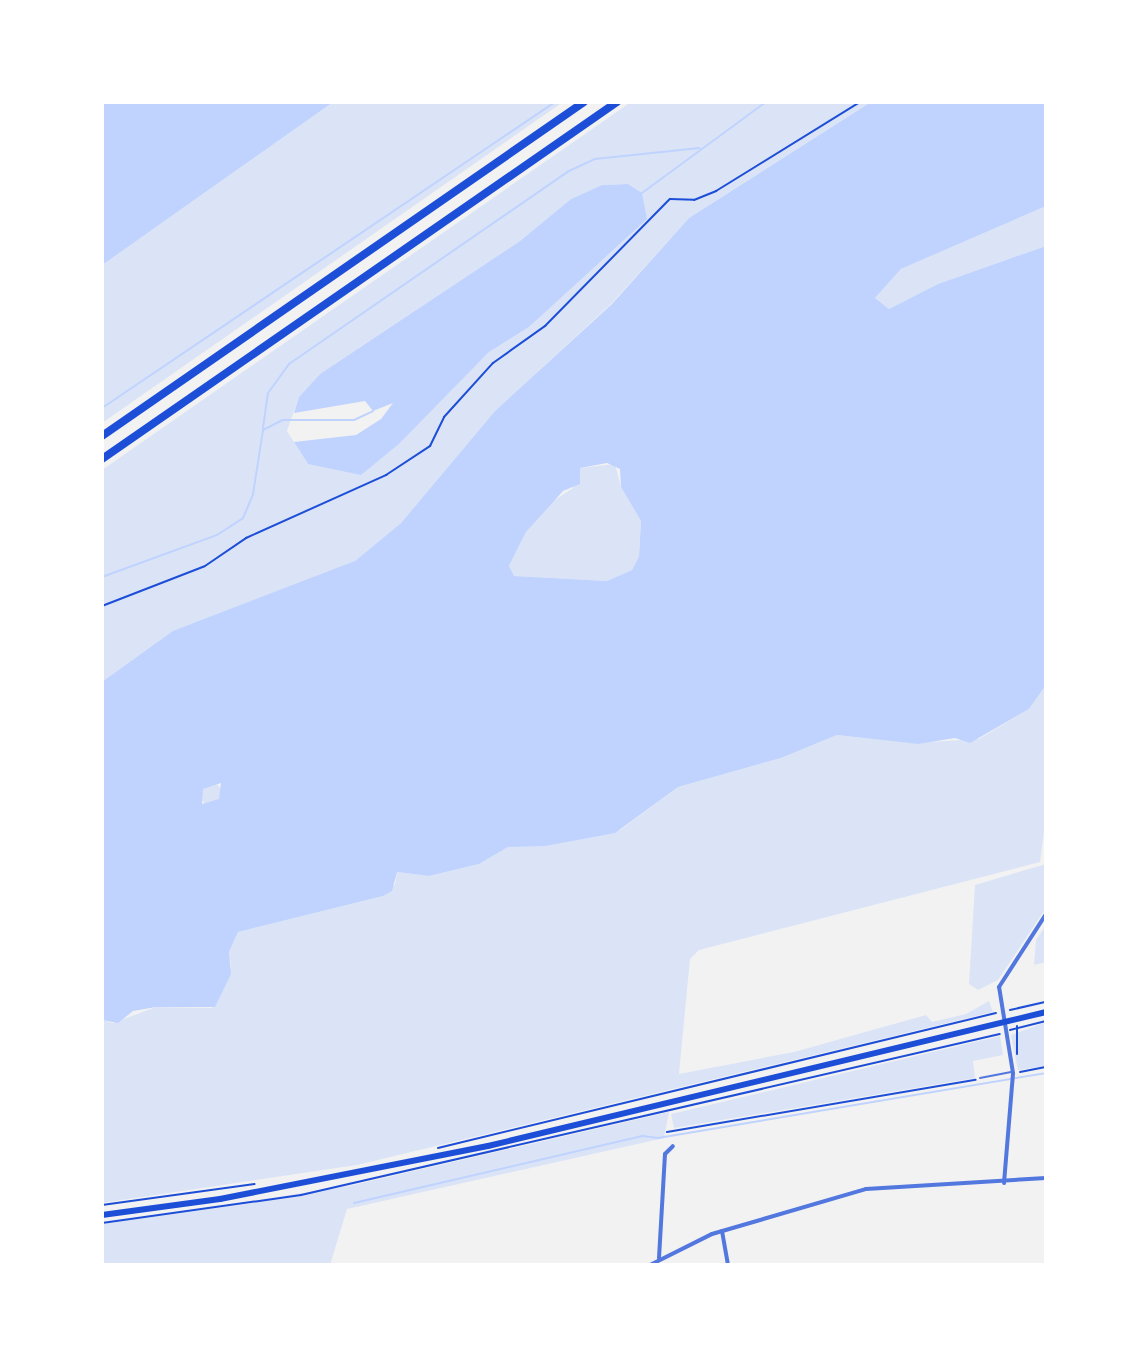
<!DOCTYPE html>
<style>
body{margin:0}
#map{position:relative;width:1148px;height:1367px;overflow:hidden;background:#f2f2f2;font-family:Signika,sans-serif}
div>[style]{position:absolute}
.green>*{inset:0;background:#dbe4f7}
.round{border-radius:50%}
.water>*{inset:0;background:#bfd3fe}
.stream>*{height:2px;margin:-1px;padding:0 1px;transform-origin:1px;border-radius:1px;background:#bfd3fe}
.path>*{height:2px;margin:-1px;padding:0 1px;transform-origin:1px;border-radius:1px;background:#1d4ed8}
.service>*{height:2px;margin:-1px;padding:0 1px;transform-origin:1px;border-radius:1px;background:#5277de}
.minor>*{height:4px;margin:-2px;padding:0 2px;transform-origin:2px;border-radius:2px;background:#5277de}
.secondary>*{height:6px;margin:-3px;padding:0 3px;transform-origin:3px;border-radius:3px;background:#1d4ed8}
.motorway>*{height:8px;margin:-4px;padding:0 4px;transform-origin:4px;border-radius:4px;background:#1d4ed8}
span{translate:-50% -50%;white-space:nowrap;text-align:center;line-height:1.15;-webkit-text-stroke:6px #fff;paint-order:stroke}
.frame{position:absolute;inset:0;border:104px solid #fff;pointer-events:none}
</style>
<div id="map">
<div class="green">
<i style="clip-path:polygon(102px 102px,563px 102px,102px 423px)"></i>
<i style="clip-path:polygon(evenodd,631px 102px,871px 102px,689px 218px,612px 303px,495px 411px,401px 523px,355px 561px,102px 682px,102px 470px,631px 102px,628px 184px,642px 193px,646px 219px,529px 327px,489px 352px,400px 443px,308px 464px,287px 431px,299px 397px,320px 374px,520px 241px,571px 199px,602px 185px,628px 184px)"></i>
<i style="clip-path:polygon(1046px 206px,1046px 246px,938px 284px,889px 309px,875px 298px,901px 269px)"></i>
<i style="clip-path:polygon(615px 464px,621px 487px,641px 521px,639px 558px,632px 570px,607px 581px,513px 576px,509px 566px,526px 532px,550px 503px,573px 488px,580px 468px)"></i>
<i style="clip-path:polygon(1046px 685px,1046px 816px,1040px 862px,699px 950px,690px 959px,679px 1074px,794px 1052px,926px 1015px,932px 1022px,966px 1014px,989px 1001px,993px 1012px,357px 1165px,102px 1203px,102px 1020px,113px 1023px,156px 1007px,212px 1008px,231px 968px,229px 952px,238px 932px,383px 896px,395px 884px,397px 872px,429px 876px,479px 864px,508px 847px,620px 830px,678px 787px,781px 758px,837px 735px,910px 743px,979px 739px,1029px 709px)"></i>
<i class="round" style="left:200px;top:783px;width:22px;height:22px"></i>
<i style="clip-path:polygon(1046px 864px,1046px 908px,998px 980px,978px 990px,969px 984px,975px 885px)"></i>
<i style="clip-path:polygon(1046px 925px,1046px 962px,1034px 965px,1036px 940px)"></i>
<i style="clip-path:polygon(1046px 1022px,1046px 1066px,1018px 1070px,1011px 1035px)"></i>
<i style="clip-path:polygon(1000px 1036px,1003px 1055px,973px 1061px,975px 1078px,674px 1128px,671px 1114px)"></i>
<i style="clip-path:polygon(669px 1112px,664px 1138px,347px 1209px,330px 1265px,102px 1265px,102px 1224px,349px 1186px)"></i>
</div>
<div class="water">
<i style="clip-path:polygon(102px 102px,333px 102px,102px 265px)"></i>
<i style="clip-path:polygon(evenodd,871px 102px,1046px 102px,1046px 206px,901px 269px,875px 298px,889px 309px,938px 284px,1046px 246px,1046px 685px,1029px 709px,970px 743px,955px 738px,918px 744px,837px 735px,781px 758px,678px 787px,615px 833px,545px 846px,508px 847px,479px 864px,429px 876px,397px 872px,392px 891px,383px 896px,238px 932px,229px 952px,231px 974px,215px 1007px,156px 1007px,133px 1011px,118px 1023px,102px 1020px,102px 682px,173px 631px,355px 561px,401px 523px,495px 411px,612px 304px,689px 218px,871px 102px,607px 463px,620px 469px,621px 487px,641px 521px,639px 557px,632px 570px,607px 581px,514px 576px,509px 566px,526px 532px,563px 491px,580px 484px,580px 468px,607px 463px,871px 102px,221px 783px,219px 799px,202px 804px,203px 789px,221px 783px)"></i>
<i style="clip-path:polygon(628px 184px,642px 193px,647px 219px,529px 327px,489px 352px,400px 443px,361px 475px,308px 464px,294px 442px,356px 435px,381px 419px,393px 403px,373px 411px,365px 401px,294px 413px,299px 397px,320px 374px,520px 241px,571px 199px,602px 185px)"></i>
</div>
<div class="stream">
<i style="left:642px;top:193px;width:154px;rotate:-36.3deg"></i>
<i style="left:102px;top:408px;width:547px;rotate:-34.04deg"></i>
<i style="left:263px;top:428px;width:35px;rotate:-82deg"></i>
<i style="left:268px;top:393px;width:36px;rotate:-54deg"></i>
<i style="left:289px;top:364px;width:338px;rotate:-34.6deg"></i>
<i style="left:567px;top:172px;width:31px;rotate:-25deg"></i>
<i style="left:595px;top:159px;width:105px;rotate:-6deg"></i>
<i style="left:102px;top:577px;width:122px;rotate:-20.1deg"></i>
<i style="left:217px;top:535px;width:31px;rotate:-33deg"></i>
<i style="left:243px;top:518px;width:26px;rotate:-67deg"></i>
<i style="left:253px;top:494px;width:65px;rotate:-81.1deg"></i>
<i style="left:263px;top:430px;width:22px;rotate:-27deg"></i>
<i style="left:283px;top:420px;width:71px"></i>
<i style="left:354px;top:420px;width:21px;rotate:-25deg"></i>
<i style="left:354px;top:1203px;width:297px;rotate:-13.1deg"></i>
<i style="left:643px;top:1136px;width:15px;rotate:8deg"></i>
<i style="left:658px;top:1138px;width:393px;rotate:-9.5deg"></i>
</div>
<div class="path">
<i style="left:102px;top:606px;width:110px;rotate:-21.2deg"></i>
<i style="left:205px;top:566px;width:50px;rotate:-34.3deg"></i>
<i style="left:246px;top:538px;width:154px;rotate:-24.2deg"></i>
<i style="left:386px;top:475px;width:53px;rotate:-33.4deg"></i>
<i style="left:430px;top:446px;width:32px;rotate:-64deg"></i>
<i style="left:444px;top:417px;width:73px;rotate:-47.8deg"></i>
<i style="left:493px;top:363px;width:64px;rotate:-35.4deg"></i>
<i style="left:545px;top:326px;width:178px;rotate:-45.5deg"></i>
<i style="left:670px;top:199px;width:24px;rotate:2deg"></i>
<i style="left:694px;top:200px;width:24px;rotate:-22deg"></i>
<i style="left:716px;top:191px;width:169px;rotate:-31.7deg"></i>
<i style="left:1010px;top:1010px;width:37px;rotate:-13deg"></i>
<i style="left:1010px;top:1030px;width:37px;rotate:-14deg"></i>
<i style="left:1017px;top:1054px;width:28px;rotate:-90deg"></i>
<i style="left:1020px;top:1072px;width:26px;rotate:-11deg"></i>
<i style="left:667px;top:1132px;width:313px;rotate:-9.6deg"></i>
<i style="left:438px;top:1148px;width:574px;rotate:-13.6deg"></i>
<i style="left:102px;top:1205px;width:154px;rotate:-7.8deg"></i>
<i style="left:102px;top:1223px;width:201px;rotate:-8deg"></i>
<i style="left:301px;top:1195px;width:717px;rotate:-12.97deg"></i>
</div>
<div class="service">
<i style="left:980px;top:1078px;width:33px;rotate:-11deg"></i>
</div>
<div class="minor">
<i style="left:1004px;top:1183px;width:110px;rotate:-85.3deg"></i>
<i style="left:1013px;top:1073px;width:87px;rotate:-99.2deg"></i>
<i style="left:999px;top:987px;width:87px;rotate:-57.2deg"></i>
<i style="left:722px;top:1231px;width:35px;rotate:80deg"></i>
<i style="left:659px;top:1258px;width:104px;rotate:-86.7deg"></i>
<i style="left:665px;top:1154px;width:11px;rotate:-45deg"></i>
<i style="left:650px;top:1265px;width:69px;rotate:-26.6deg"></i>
<i style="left:712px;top:1234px;width:160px;rotate:-16.3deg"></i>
<i style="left:866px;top:1189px;width:180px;rotate:-3.5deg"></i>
</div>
<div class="secondary">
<i style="left:102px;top:1215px;width:119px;rotate:-7.7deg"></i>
<i style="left:220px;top:1199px;width:273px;rotate:-11.2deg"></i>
<i style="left:488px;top:1146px;width:574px;rotate:-13.5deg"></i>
</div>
<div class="motorway">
<i style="left:102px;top:436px;width:586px;rotate:-34.72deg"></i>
<i style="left:102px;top:459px;width:627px;rotate:-34.73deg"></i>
</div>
<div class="frame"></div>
</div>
